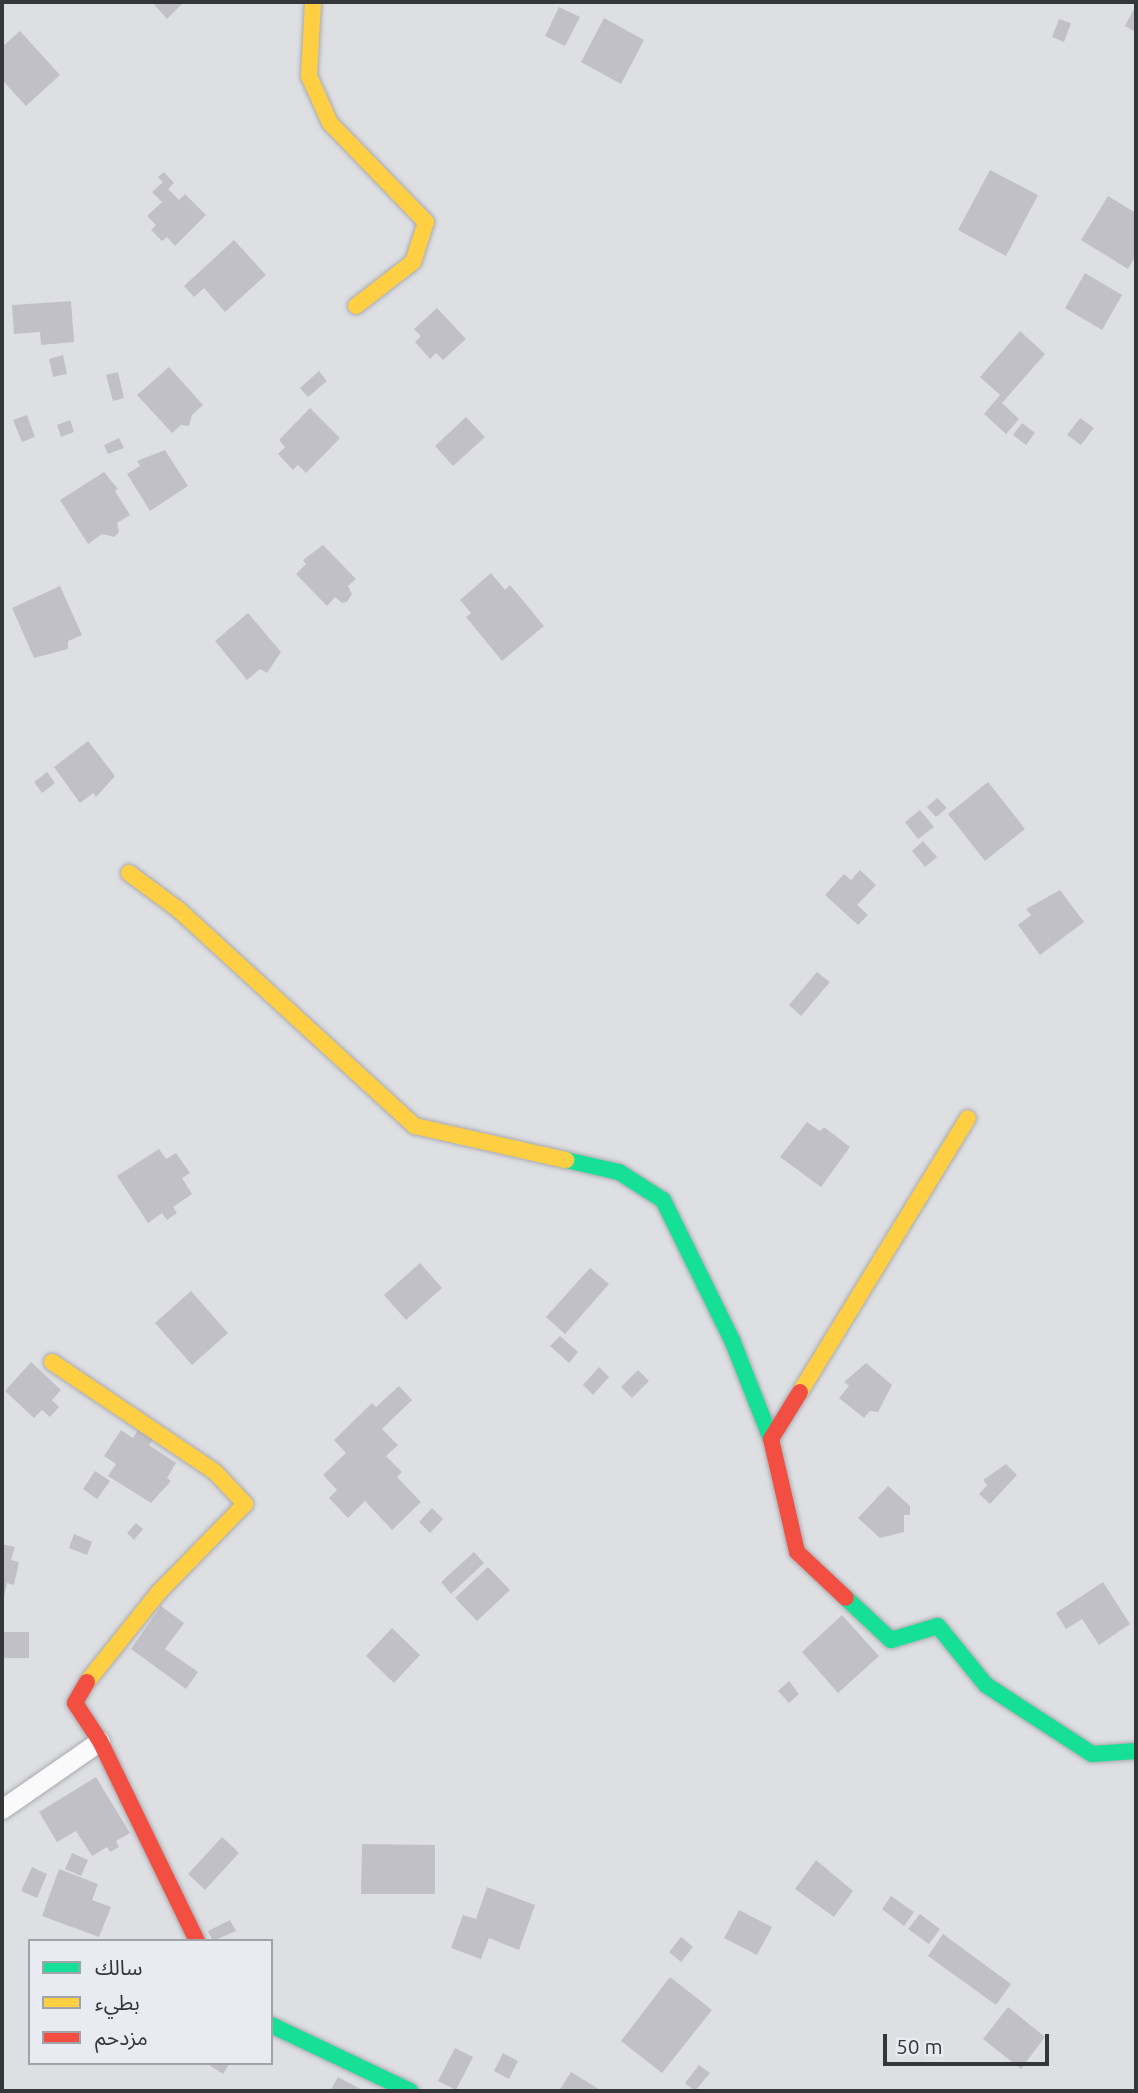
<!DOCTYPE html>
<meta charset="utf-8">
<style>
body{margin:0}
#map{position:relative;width:1138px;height:2093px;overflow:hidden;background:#dedfe3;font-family:Ubuntu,"Noto Sans Arabic",sans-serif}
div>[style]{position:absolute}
.building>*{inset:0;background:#c2c0c7}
.roads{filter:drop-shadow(0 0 2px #a9aaad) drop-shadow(0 0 2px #a9aaad)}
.street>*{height:19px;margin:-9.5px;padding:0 9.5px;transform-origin:9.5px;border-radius:9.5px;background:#fafafb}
.fast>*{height:16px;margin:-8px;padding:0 8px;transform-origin:8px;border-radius:8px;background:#16e098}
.slow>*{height:16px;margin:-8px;padding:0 8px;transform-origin:8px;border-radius:8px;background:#ffcf43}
.jam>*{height:16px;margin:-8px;padding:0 8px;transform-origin:8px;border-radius:8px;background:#f24e42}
span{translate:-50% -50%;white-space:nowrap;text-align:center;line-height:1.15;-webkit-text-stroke:7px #e9ebf3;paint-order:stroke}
.frame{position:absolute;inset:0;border:4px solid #353639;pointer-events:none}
.legend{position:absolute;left:28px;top:1939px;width:245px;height:126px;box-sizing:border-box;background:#e9ebf3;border:2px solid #a1a3a9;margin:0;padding:9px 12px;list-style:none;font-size:21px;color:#353639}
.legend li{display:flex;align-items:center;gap:14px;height:35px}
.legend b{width:35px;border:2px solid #a1a3a9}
.scale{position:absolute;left:883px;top:2034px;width:166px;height:32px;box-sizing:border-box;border:4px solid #353639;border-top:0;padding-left:9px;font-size:21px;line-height:24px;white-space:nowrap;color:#353639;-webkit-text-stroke:5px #e9ebf3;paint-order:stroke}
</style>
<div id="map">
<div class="building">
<i style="clip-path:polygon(152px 2px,180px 2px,182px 4px,167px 19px)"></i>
<i style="clip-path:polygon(1136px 5px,1136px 32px,1125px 26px)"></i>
<i style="clip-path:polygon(559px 7px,580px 17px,565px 46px,545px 36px)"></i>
<i style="clip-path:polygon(604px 18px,644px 40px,621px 84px,581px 62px)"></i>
<i style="clip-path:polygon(1059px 19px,1071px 23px,1064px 42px,1052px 37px)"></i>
<i style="clip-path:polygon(20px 31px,60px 75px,26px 106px,2px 80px,2px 47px)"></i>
<i style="clip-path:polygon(990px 170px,1038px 195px,1006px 256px,958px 230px)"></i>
<i style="clip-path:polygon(164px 172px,174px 183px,168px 189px,179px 200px,185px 194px,206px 215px,175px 246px,167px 237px,162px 241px,151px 230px,156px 225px,147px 216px,162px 202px,152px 192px,163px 182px,158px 177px)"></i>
<i style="clip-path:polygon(1108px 196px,1136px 213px,1136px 255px,1128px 269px,1081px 240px)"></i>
<i style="clip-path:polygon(234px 240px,266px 275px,225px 312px,204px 288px,194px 297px,184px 286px)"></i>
<i style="clip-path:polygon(1085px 273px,1122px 295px,1102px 330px,1065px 308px)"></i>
<i style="clip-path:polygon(71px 301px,74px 342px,41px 345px,40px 332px,14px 334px,12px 305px)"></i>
<i style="clip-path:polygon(437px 308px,466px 339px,443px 360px,436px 353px,430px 359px,415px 342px,421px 336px,414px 329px)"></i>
<i style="clip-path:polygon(1020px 331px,1045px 354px,1002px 403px,1019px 419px,1006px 434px,984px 414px,1000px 395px,980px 377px)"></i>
<i style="clip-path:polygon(63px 355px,67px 374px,53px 377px,49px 359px)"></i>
<i style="clip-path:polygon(169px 367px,203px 405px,192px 415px,189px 426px,181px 425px,172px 433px,137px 395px)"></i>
<i style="clip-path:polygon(319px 371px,327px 381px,308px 397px,300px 388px)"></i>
<i style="clip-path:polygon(118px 372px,124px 398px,113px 401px,106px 375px)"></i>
<i style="clip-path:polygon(310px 408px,340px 438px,306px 473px,298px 465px,293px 470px,278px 454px,285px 447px,279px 440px)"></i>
<i style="clip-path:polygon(27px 415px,35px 437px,22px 442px,13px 420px)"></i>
<i style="clip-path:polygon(466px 417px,485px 437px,453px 466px,435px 446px)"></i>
<i style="clip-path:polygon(1080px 418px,1094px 428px,1081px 445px,1067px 435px)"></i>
<i style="clip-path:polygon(70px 420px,74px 432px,61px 437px,57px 425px)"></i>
<i style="clip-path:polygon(1022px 423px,1035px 433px,1026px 445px,1013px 435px)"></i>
<i style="clip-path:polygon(119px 438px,124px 448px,108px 454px,104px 445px)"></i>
<i style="clip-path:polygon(165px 450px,188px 486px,150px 511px,127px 474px,140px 466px,137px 461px)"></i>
<i style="clip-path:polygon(104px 472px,118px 489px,115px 491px,130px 515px,117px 523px,119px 532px,114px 537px,102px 534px,88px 544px,60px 500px)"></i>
<i style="clip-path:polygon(323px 545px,356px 579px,348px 586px,352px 594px,347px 602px,342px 603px,335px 597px,327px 606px,296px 574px,306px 564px,303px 560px)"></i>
<i style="clip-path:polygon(491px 573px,505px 590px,510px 585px,544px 626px,502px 661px,466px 617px,471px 613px,460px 600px)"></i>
<i style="clip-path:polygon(60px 586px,82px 635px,68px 641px,68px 649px,34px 658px,12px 608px)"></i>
<i style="clip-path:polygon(248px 613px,281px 652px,267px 673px,260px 669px,247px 680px,215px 641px)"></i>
<i style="clip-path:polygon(88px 741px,115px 776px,96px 797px,93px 793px,80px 803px,54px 767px)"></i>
<i style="clip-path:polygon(47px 772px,55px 783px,42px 793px,34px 782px)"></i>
<i style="clip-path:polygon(988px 782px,1025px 829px,985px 861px,948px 814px)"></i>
<i style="clip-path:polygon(937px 798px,947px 808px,936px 817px,927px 807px)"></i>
<i style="clip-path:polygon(920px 810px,934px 827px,918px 839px,905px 822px)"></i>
<i style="clip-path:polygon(923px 841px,937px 857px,925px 867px,912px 851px)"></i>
<i style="clip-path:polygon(860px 870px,876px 885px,857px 905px,868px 915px,858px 925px,825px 895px,844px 874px,851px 880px)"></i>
<i style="clip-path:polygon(1060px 890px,1084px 922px,1040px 955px,1018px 925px,1031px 915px,1026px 909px)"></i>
<i style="clip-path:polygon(817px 972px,830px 982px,801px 1016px,789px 1005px)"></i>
<i style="clip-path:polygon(807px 1122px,820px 1131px,824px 1127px,850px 1147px,821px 1187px,780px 1157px)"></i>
<i style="clip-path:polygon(159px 1149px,166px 1159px,176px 1153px,190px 1173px,182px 1178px,192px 1194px,173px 1207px,177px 1213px,167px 1220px,162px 1213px,148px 1223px,117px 1176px)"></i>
<i style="clip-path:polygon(420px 1263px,442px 1288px,406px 1320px,384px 1295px)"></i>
<i style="clip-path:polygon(590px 1268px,609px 1284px,565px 1334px,546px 1317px)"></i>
<i style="clip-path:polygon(191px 1291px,228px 1333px,192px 1365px,155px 1323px)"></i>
<i style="clip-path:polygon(560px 1336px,578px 1352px,569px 1363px,550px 1346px)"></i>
<i style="clip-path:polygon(31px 1362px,61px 1390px,52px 1400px,59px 1407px,50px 1417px,42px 1410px,34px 1418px,5px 1391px)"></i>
<i style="clip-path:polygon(866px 1363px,892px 1385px,878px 1412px,870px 1411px,864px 1418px,839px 1398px,849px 1386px,844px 1382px)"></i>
<i style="clip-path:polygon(599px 1367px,609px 1377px,593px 1395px,583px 1385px)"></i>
<i style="clip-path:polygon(638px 1370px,649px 1381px,632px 1398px,621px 1387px)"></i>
<i style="clip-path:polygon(399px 1386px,412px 1400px,382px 1429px,398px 1445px,386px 1456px,402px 1472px,397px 1477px,421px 1502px,392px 1530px,365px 1501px,348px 1518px,329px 1498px,337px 1490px,323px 1475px,346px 1453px,334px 1440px,372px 1403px,376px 1407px)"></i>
<i style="clip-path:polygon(121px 1430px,133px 1438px,138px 1430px,153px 1439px,149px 1445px,176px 1463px,167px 1478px,171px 1481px,151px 1503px,108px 1476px,116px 1464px,104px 1456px)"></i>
<i style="clip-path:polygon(1006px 1464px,1017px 1475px,990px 1504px,979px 1494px,987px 1485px,983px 1480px)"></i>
<i style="clip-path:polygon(95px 1471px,110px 1481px,97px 1499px,83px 1489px)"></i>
<i style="clip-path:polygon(888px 1486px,910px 1506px,910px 1515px,904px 1515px,904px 1532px,880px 1538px,858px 1518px)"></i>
<i style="clip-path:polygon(432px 1508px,443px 1519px,430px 1533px,419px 1522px)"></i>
<i style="clip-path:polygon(136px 1523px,143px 1529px,134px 1540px,127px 1533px)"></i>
<i style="clip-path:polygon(74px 1534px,92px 1542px,87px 1555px,69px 1548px)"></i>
<i style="clip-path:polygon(2px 1544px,15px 1547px,11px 1560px,19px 1562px,14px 1585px,7px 1583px,3px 1601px)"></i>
<i style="clip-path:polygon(474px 1552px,484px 1563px,451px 1594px,441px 1582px)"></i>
<i style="clip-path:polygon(488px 1567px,510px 1590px,477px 1621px,455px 1598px)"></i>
<i style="clip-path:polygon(1103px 1582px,1130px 1624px,1099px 1645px,1082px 1619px,1066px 1629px,1056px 1613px)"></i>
<i style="clip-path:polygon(161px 1606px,184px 1623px,165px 1649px,198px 1672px,186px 1689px,131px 1649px)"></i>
<i style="clip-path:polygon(842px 1615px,879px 1656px,838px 1693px,802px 1652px)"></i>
<i style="clip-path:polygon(392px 1628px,420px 1655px,394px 1683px,366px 1656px)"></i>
<i style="clip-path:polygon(2px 1632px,29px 1632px,29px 1658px,2px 1658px)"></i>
<i style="clip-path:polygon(789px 1681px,799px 1694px,789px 1703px,778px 1691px)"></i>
<i style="clip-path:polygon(96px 1777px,130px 1833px,116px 1841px,119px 1847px,110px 1852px,107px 1847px,92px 1856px,76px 1831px,57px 1842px,39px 1812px)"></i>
<i style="clip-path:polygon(222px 1837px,239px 1853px,205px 1890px,188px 1874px)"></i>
<i style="clip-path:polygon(362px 1844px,435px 1845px,435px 1894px,361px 1894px)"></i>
<i style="clip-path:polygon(72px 1853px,88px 1860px,81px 1876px,65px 1869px)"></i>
<i style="clip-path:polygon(816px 1860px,853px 1891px,834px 1917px,795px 1889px)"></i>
<i style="clip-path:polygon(32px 1867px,47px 1874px,37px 1898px,21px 1891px)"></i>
<i style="clip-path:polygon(59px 1869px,98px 1884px,92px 1900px,111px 1907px,99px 1937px,42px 1916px)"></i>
<i style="clip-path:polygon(487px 1887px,535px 1905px,519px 1950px,489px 1938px,481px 1959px,451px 1948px,463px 1915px,476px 1919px)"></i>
<i style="clip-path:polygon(891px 1896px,914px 1912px,904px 1926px,882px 1909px)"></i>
<i style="clip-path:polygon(739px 1910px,772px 1927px,757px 1955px,724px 1938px)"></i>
<i style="clip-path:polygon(920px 1914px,940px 1929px,929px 1944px,908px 1929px)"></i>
<i style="clip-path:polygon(230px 1920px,236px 1931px,213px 1941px,208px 1931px)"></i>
<i style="clip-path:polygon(943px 1934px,1011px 1984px,996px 2005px,928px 1956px)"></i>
<i style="clip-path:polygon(681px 1937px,693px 1947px,681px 1962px,669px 1952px)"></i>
<i style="clip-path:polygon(670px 1977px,712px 2010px,662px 2073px,621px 2041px)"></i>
<i style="clip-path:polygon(1008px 2007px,1045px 2037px,1021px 2069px,983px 2039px)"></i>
<i style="clip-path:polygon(455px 2048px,473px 2057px,456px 2090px,438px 2081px)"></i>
<i style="clip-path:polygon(503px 2053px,518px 2061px,509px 2079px,494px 2071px)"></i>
<i style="clip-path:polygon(206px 2063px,230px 2063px,223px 2074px)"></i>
<i style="clip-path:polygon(699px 2065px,710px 2073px,695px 2091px,685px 2083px)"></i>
<i style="clip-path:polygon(571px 2072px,602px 2091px,559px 2091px)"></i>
<i style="clip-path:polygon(338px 2077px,364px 2091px,330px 2091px)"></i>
</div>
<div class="roads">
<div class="street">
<i style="left:2px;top:1809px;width:119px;rotate:-34.8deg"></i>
</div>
<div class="fast">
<i style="left:566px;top:1160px;width:54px;rotate:12.8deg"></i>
<i style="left:619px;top:1172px;width:52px;rotate:32.5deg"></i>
<i style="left:663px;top:1200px;width:156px;rotate:63.8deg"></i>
<i style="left:732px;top:1340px;width:106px;rotate:68.5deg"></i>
<i style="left:846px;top:1598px;width:62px;rotate:43deg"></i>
<i style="left:891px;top:1640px;width:49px;rotate:-16.6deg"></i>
<i style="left:938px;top:1626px;width:76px;rotate:50.9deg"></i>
<i style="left:986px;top:1685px;width:126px;rotate:33.1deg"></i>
<i style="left:1092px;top:1754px;width:44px;rotate:-3.9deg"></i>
<i style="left:271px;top:2025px;width:154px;rotate:25.4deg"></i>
</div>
<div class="slow">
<i style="left:313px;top:2px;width:74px;rotate:93.1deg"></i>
<i style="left:309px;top:76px;width:51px;rotate:65.9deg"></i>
<i style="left:330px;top:123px;width:138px;rotate:45.9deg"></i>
<i style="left:426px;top:222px;width:42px;rotate:108deg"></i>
<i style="left:413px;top:262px;width:72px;rotate:142.3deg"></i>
<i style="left:129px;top:873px;width:62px;rotate:36.5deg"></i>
<i style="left:179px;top:910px;width:320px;rotate:42.5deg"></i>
<i style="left:415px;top:1126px;width:155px;rotate:12.7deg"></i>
<i style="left:52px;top:1362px;width:197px;rotate:34deg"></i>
<i style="left:215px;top:1472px;width:44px;rotate:46.8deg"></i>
<i style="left:245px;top:1504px;width:123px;rotate:134.3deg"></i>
<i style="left:159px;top:1592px;width:115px;rotate:128.7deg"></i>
<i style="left:800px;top:1392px;width:321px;rotate:-58.5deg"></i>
</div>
<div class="jam">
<i style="left:800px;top:1392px;width:55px;rotate:121.7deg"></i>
<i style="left:771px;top:1439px;width:116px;rotate:77deg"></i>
<i style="left:797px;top:1552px;width:67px;rotate:43.2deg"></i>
<i style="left:87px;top:1682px;width:24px;rotate:120deg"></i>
<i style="left:75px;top:1703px;width:45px;rotate:56.7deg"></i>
<i style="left:100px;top:1741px;width:222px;rotate:64.1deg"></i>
</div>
</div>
<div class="frame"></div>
<ul class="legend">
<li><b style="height:9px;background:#16e098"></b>سالك</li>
<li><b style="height:9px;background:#ffcf43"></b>بطيء</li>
<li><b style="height:9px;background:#f24e42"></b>مزدحم</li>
</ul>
<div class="scale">50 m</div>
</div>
